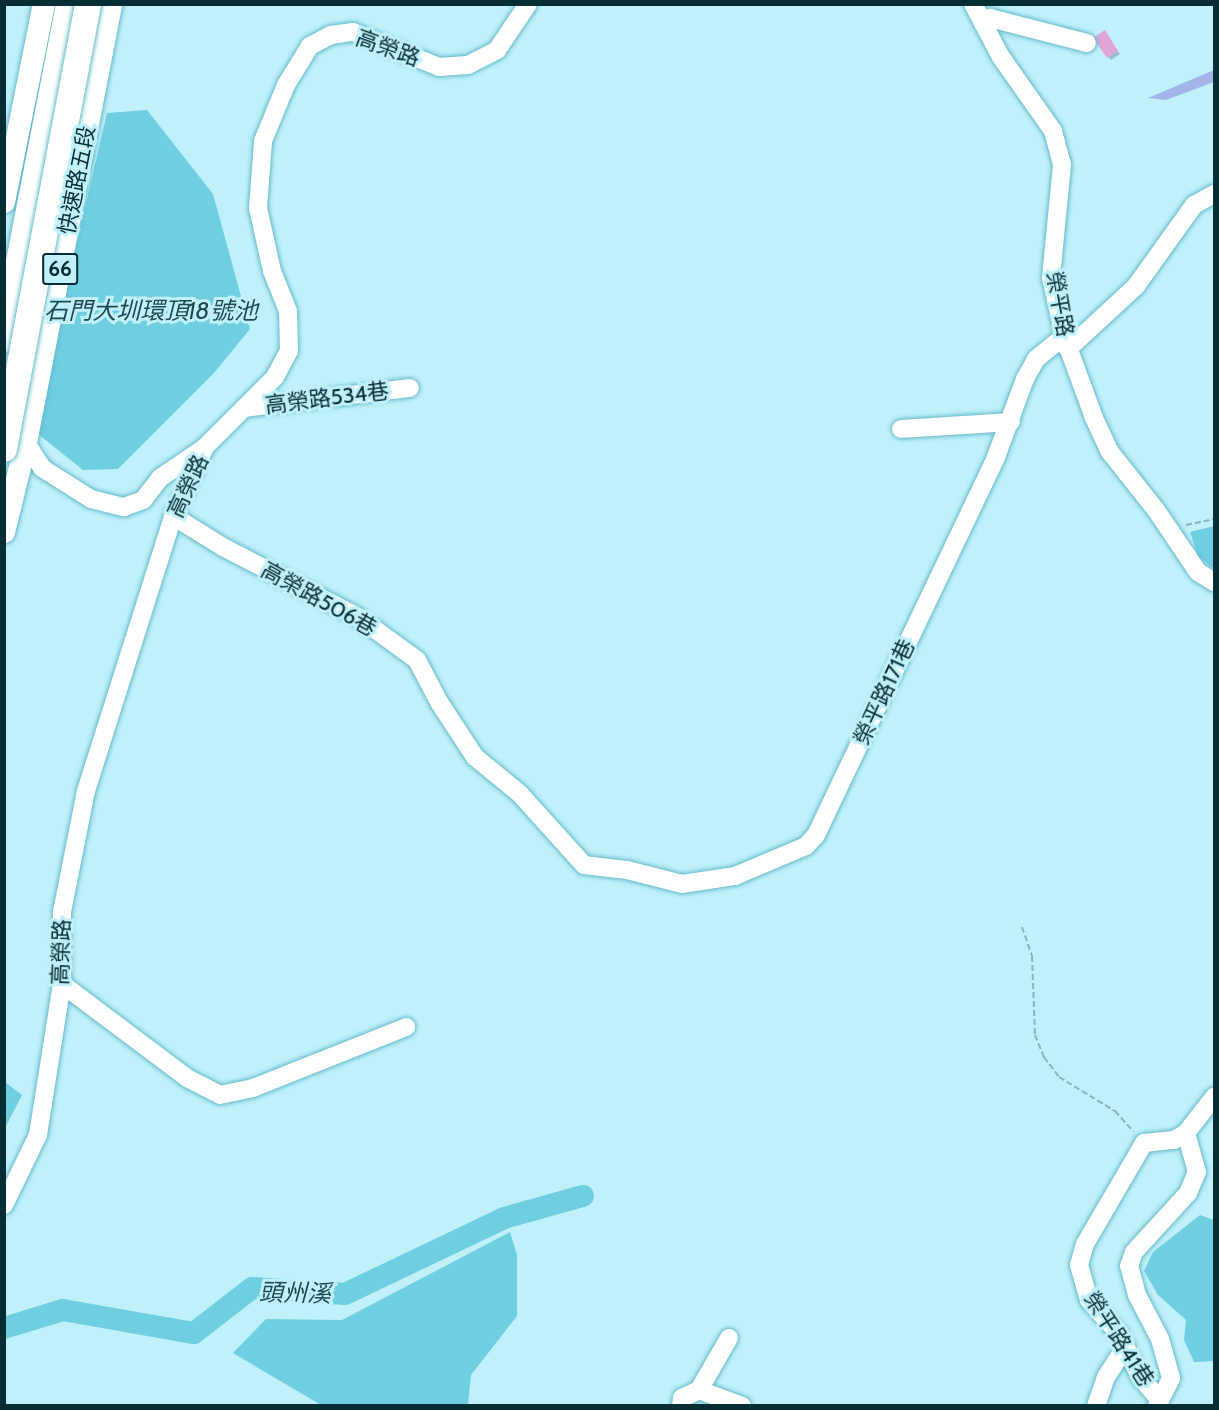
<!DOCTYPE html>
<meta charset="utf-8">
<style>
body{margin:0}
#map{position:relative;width:1219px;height:1410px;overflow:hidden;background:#c0f1fb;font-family:Cabin,"Noto Sans TC",sans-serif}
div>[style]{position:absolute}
.green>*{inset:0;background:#a3b4eb}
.water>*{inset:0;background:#6fcfe1}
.shadow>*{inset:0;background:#0003}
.river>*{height:22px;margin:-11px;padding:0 11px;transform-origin:11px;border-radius:11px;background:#6fcfe1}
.building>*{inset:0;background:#dfa5d6}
.path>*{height:2px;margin-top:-1px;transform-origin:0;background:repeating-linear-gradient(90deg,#87b5be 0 6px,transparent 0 9px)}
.roads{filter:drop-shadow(0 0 2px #64bacb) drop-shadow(0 0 2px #64bacb)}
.minor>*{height:18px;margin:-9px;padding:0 9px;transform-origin:9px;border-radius:9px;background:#fff}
.major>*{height:22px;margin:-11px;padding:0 11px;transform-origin:11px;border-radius:11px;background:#fff}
.highway>*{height:26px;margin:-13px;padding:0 13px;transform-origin:13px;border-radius:13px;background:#fff}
.bridges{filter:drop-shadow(0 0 2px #64bacb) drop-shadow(0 0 2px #64bacb)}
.highway-bridge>*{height:26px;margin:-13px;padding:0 13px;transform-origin:13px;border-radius:13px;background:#fff}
span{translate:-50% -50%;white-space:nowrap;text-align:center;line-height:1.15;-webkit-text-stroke:6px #c0f1fb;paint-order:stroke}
.shield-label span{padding:2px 4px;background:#c0f1fb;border:2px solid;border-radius:4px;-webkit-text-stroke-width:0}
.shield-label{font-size:21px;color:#062d34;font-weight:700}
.street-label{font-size:22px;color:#062d34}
.water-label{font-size:24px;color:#1d4951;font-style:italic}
.frame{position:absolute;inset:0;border:6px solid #062d34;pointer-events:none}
</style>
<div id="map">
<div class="green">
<i style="clip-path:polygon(1214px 70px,1214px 82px,1166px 100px,1148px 98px)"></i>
</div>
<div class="water">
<i style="clip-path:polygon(147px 110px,213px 194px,250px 329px,214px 373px,118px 469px,83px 470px,33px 430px,107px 113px)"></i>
<i style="clip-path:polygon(1214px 526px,1214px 569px,1198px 556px,1190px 532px)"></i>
<i style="clip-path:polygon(5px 1082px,22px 1095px,5px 1128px)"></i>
<i style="clip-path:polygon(1200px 1215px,1214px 1220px,1214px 1361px,1194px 1362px,1184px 1340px,1186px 1320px,1158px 1295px,1144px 1271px,1153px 1252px)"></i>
<i style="clip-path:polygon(510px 1232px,517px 1255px,517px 1316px,471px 1375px,468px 1405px,321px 1405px,233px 1353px,266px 1319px,342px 1320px)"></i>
</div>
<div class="shadow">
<i style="clip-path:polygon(1107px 35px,1120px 54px,1111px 60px,1108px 57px)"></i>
</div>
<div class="river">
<i style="left:4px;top:1328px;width:62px;rotate:-17deg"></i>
<i style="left:63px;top:1310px;width:133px;rotate:10deg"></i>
<i style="left:194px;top:1333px;width:73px;rotate:-37.8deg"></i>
<i style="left:252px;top:1288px;width:93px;rotate:3.7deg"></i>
<i style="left:345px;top:1294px;width:176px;rotate:-25.5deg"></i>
<i style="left:504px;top:1218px;width:82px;rotate:-15.6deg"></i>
</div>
<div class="building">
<i style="clip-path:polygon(1105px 30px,1118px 51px,1107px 58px,1093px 38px)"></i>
</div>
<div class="path">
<i style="left:1186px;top:525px;width:29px;rotate:-12deg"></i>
<i style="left:1022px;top:927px;width:31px;rotate:71deg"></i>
<i style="left:1032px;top:956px;width:79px;rotate:87.8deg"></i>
<i style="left:1035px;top:1035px;width:24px;rotate:68deg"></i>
<i style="left:1044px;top:1057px;width:25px;rotate:53deg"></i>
<i style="left:1059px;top:1077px;width:66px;rotate:31.3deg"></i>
<i style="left:1115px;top:1111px;width:28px;rotate:48deg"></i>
</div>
<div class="roads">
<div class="minor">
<i style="left:973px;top:4px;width:60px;rotate:62.2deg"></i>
<i style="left:1001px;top:57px;width:90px;rotate:54.9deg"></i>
<i style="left:1053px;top:131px;width:35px;rotate:75deg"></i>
<i style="left:1062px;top:165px;width:113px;rotate:95.6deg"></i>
<i style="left:1051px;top:277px;width:60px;rotate:77.6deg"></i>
<i style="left:1064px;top:336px;width:87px;rotate:69.9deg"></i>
<i style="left:1094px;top:418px;width:38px;rotate:65deg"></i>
<i style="left:1110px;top:452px;width:74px;rotate:51.6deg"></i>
<i style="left:1156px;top:510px;width:75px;rotate:55.9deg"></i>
<i style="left:1198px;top:572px;width:19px;rotate:32deg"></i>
<i style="left:983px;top:23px;width:9px;rotate:-36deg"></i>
<i style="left:990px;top:18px;width:100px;rotate:14.5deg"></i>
<i style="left:1068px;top:349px;width:93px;rotate:-42.8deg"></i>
<i style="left:1136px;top:286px;width:100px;rotate:-54.4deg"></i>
<i style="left:1194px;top:205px;width:23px;rotate:-29deg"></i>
<i style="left:244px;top:408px;width:167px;rotate:-6.9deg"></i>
<i style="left:901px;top:429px;width:110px;rotate:-3.6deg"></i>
<i style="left:26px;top:443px;width:30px;rotate:57deg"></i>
<i style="left:42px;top:468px;width:58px;rotate:32.3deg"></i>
<i style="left:91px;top:499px;width:34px;rotate:14deg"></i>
<i style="left:124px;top:507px;width:20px;rotate:-20deg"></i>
<i style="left:143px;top:500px;width:28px;rotate:-52deg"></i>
<i style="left:160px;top:478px;width:53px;rotate:-34.3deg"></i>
<i style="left:173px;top:516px;width:59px;rotate:31.8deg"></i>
<i style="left:223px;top:547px;width:152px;rotate:27.4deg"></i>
<i style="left:358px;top:617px;width:73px;rotate:36.1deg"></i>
<i style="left:417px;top:660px;width:47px;rotate:62.4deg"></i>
<i style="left:439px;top:702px;width:66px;rotate:56.8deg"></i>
<i style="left:475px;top:757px;width:58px;rotate:39.4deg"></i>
<i style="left:520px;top:794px;width:96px;rotate:48deg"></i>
<i style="left:584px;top:865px;width:43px;rotate:6.6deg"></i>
<i style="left:627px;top:870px;width:57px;rotate:14.3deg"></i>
<i style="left:682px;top:884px;width:54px;rotate:-8.6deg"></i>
<i style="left:735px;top:876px;width:77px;rotate:-22.9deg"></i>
<i style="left:806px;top:846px;width:15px;rotate:-48deg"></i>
<i style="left:816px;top:835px;width:419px;rotate:-64.5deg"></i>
<i style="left:996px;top:457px;width:83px;rotate:-69.6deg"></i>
<i style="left:1025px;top:379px;width:23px;rotate:-61deg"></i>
<i style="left:1036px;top:359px;width:36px;rotate:-39deg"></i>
<i style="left:62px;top:984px;width:156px;rotate:36.9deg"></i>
<i style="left:187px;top:1078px;width:37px;rotate:27deg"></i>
<i style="left:220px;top:1095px;width:34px;rotate:-12deg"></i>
<i style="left:253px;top:1088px;width:165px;rotate:-21.7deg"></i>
<i style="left:4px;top:1205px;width:78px;rotate:-64.1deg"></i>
<i style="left:38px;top:1135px;width:153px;rotate:-81deg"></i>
<i style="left:62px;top:984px;width:72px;rotate:-90deg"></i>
<i style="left:62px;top:912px;width:123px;rotate:-78.8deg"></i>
<i style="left:86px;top:791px;width:288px;rotate:-72.4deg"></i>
<i style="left:173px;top:516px;width:76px;rotate:-65.1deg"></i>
<i style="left:205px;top:447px;width:99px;rotate:-45deg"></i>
<i style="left:275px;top:377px;width:30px;rotate:-62deg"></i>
<i style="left:289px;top:351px;width:40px;rotate:-91.4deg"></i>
<i style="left:288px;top:311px;width:43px;rotate:-111.8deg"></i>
<i style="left:272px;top:271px;width:65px;rotate:-102.5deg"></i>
<i style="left:258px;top:208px;width:67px;rotate:-85.7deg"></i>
<i style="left:263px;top:141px;width:61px;rotate:-67.7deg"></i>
<i style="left:286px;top:85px;width:46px;rotate:-58.4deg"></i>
<i style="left:310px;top:46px;width:24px;rotate:-28deg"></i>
<i style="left:331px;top:35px;width:22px;rotate:-8deg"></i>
<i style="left:353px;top:32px;width:93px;rotate:22.1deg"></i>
<i style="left:439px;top:67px;width:29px;rotate:-4deg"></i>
<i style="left:468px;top:65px;width:33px;rotate:-27deg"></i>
<i style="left:497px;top:50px;width:55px;rotate:-56deg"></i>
<i style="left:699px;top:1390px;width:60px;rotate:-60deg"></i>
<i style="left:1160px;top:1400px;width:30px;rotate:-131deg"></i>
<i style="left:1140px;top:1377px;width:47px;rotate:-115.5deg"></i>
<i style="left:1120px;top:1335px;width:47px;rotate:-131.5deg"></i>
<i style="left:1089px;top:1300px;width:36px;rotate:-106deg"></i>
<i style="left:1079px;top:1265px;width:22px;rotate:-74deg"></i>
<i style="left:1085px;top:1244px;width:117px;rotate:-59.7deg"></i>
<i style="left:1144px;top:1143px;width:30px;rotate:-6deg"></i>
<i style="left:1174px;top:1140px;width:14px;rotate:-30deg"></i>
<i style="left:1186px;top:1133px;width:46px;rotate:-52.1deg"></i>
<i style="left:681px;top:1406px;width:8px;rotate:-83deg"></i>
<i style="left:682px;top:1398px;width:19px;rotate:-25deg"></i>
<i style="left:699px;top:1390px;width:46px;rotate:20.4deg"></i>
<i style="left:1096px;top:1406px;width:31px;rotate:-71deg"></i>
<i style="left:1106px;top:1377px;width:35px;rotate:-57deg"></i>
<i style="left:1157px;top:1406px;width:31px;rotate:-63deg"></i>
<i style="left:1171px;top:1378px;width:41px;rotate:-105.8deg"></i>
<i style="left:1160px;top:1339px;width:50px;rotate:-117.6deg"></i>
<i style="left:1137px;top:1295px;width:30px;rotate:-105deg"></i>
<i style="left:1129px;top:1266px;width:15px;rotate:-70deg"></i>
<i style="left:1134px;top:1252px;width:80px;rotate:-47.5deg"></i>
<i style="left:1188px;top:1193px;width:23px;rotate:-67deg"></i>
<i style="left:1197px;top:1172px;width:41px;rotate:-105.8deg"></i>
</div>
<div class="major">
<i style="left:4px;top:202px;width:202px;rotate:-78.6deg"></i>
<i style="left:4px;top:532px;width:92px;rotate:-76.1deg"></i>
<i style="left:26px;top:443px;width:447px;rotate:-79deg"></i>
</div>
<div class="highway">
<i style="left:4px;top:339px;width:341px;rotate:-79deg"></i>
</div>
</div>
<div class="bridges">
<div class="highway-bridge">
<i style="left:4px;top:449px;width:453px;rotate:-79.3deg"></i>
</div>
</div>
<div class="shield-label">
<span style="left:60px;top:269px">66</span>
</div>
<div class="street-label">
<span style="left:388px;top:48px;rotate:20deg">高榮路</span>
<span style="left:77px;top:180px;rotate:-79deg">快速路五段</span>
<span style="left:1060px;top:304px;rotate:80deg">榮平路</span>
<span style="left:327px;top:398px;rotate:-7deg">高榮路534巷</span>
<span style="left:188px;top:486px;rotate:-65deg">高榮路</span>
<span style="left:319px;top:599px;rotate:29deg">高榮路506巷</span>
<span style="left:884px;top:692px;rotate:-65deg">榮平路171巷</span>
<span style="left:61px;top:952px;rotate:-88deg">高榮路</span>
<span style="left:1119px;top:1339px;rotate:57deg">榮平路41巷</span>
</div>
<div class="water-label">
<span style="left:151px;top:311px">石門大圳環頂18號池</span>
<span style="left:295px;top:1293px;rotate:1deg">頭州溪</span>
</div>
<div class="frame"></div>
</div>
